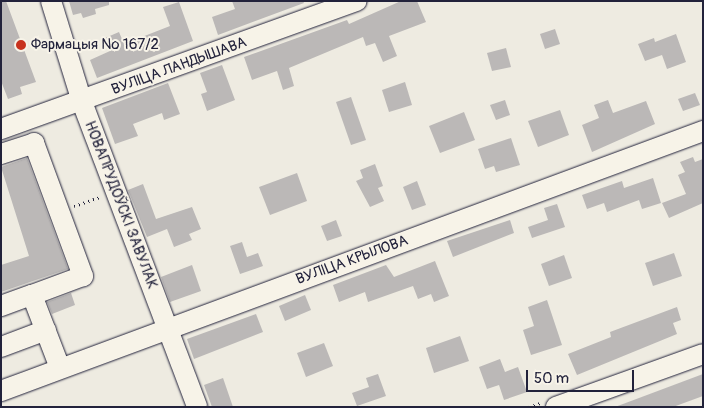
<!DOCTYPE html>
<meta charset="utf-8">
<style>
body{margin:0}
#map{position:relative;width:704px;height:408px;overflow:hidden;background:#eeebe1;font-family:Pangolin,sans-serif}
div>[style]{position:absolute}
.building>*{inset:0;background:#bbb8b7}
.path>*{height:2.5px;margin-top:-1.25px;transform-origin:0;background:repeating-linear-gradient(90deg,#22223b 0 1px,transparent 0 5px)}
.roads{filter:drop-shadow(0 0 1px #22223b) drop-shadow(0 0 1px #22223b)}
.minor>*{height:20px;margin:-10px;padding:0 10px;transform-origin:10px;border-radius:10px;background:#f7f3e8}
.dots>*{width:14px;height:14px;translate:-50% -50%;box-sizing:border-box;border:2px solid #f7f3e8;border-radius:50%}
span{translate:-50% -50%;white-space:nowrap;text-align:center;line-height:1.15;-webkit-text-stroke:4px #f7f3e8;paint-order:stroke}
.poi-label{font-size:15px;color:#22223b}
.left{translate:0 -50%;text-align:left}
.street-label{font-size:15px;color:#22223b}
.frame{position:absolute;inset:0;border:2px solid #22223b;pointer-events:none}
.scale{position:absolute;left:526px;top:370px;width:108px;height:22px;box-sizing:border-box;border:2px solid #22223b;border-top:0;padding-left:6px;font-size:15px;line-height:18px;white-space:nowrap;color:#22223b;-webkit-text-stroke:4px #f7f3e8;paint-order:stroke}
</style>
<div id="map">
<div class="building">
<i style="clip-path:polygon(1px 1px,6px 1px,36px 82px,20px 87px,22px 94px,8px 99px,1px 81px)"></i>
<i style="clip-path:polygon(69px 1px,109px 1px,109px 5px,95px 9px,96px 14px,83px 18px,81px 13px,73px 15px)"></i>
<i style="clip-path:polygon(232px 1px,303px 1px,304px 3px,218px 35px,212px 17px,235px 9px)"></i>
<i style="clip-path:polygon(401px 1px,417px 1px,426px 22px,389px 36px,397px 56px,383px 62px,375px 43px,366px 46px,363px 37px,289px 68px,294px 86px,283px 90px,277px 71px,252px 80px,244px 57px,347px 20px,349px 24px)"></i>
<i style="clip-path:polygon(179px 2px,193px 41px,97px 78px,90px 60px,110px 51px,105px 38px,119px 32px,124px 44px,170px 26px,163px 7px)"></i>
<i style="clip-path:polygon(555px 29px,560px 44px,545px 49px,540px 34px)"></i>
<i style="clip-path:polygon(676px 34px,686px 62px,667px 69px,662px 55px,645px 61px,638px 44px,654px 38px,655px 42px)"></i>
<i style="clip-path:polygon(506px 48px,511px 67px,492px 71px,487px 53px)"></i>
<i style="clip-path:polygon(222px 65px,235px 100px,207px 111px,201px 94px,207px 92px,200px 73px)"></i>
<i style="clip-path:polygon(405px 82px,412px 105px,389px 112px,382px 90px)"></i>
<i style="clip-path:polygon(168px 83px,180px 114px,164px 120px,162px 113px,133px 124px,138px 136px,115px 144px,102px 108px)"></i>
<i style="clip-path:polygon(695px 93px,700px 105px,683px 111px,678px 99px)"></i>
<i style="clip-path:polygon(351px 97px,366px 140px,351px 145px,336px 102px)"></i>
<i style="clip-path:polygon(505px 100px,510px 115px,496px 120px,490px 105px)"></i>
<i style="clip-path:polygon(608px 100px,613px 113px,646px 101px,655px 124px,592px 152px,582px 125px,599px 118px,594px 105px)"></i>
<i style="clip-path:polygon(560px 110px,569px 135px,538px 147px,528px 121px)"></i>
<i style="clip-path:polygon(464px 112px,475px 140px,440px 153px,429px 126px)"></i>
<i style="clip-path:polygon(511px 138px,520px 165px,496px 172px,494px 166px,485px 169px,478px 149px)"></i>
<i style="clip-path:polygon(693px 157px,695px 162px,703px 159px,703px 203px,669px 218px,662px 203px,686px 194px,678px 175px,685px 172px,680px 162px)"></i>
<i style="clip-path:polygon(27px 158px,68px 269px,1px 292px,1px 265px,29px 256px,1px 167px)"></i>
<i style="clip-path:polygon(375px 164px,383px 186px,378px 188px,384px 201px,370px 207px,356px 181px,363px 178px,360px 170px)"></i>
<i style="clip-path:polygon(297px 173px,307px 201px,270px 215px,259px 187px)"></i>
<i style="clip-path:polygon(653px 178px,661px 203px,642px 209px,639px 200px,607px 212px,604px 203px,587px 209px,582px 195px,622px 181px,624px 188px)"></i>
<i style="clip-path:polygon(417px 181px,426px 205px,412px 210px,403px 187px)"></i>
<i style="clip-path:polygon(143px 184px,156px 219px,192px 207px,201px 229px,189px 234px,192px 240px,174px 247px,167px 229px,147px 237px,128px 190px)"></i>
<i style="clip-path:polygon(557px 204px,565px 227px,532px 238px,528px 227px,548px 220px,544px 208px)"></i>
<i style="clip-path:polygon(336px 220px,342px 236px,327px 241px,321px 226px)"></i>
<i style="clip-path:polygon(510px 220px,514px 233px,453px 257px,447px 241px)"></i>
<i style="clip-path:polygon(242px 242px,247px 257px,258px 253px,263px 266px,240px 274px,230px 246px)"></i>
<i style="clip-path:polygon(674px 253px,682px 276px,653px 286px,645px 263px)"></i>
<i style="clip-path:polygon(564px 255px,572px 278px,549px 286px,541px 264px)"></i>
<i style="clip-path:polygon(435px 261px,449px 296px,434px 302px,431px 294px,418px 299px,413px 286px,368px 302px,365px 292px,339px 302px,333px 285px,386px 265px,394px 277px)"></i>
<i style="clip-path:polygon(192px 265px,201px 291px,170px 302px,161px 277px)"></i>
<i style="clip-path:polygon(71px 293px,75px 305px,52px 314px,47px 302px)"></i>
<i style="clip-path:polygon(305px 295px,311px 310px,285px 321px,279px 306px)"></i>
<i style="clip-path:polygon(547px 300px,562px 345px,531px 355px,523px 330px,534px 326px,528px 307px)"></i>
<i style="clip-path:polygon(677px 307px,681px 320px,673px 323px,677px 334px,577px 375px,568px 354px,611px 337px,610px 332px)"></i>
<i style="clip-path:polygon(256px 314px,263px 332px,194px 359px,187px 339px)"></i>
<i style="clip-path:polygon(460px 336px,469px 361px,434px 373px,426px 348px)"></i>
<i style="clip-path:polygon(324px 343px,333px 366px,306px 377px,297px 353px)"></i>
<i style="clip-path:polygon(500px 359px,505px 372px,518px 367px,527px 392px,504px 400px,499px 385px,487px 389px,479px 367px)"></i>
<i style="clip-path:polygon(378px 374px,386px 396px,357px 406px,352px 393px,369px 387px,366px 378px)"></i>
<i style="clip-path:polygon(703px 374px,703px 396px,673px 407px,615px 407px)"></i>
<i style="clip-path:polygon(223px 378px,233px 407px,212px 407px,204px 385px)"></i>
</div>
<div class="path">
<i style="left:74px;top:206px;width:28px;rotate:-19deg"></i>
<i style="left:529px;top:407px;width:12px;rotate:-20deg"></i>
</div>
<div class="roads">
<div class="minor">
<i style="left:51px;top:1px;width:106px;rotate:72.9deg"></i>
<i style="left:82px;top:102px;width:326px;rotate:69.3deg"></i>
<i style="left:1px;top:129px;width:378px;rotate:-19.8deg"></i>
<i style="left:1px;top:154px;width:35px;rotate:-18deg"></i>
<i style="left:34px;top:143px;width:142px;rotate:69.8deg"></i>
<i style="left:83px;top:276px;width:54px;rotate:159.6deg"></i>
<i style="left:1px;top:306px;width:33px;rotate:-20deg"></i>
<i style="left:32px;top:295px;width:78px;rotate:69deg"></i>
<i style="left:1px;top:347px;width:48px;rotate:-20.7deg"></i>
<i style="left:1px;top:391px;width:749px;rotate:-20.32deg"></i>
<i style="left:556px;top:407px;width:156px;rotate:-19.8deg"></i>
</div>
</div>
<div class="dots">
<i style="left:21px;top:45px;background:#c8321e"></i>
</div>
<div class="poi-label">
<span class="left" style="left:31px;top:45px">Фармацыя № 167/2</span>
</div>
<div class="street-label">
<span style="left:179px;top:66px;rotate:-20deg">ВУЛІЦА ЛАНДЫШАВА</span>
<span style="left:121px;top:205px;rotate:69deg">НОВАПРУДОЎСКІ ЗАВУЛАК</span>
<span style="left:352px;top:260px;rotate:-20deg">ВУЛІЦА КРЫЛОВА</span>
</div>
<div class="frame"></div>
<div class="scale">50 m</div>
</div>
